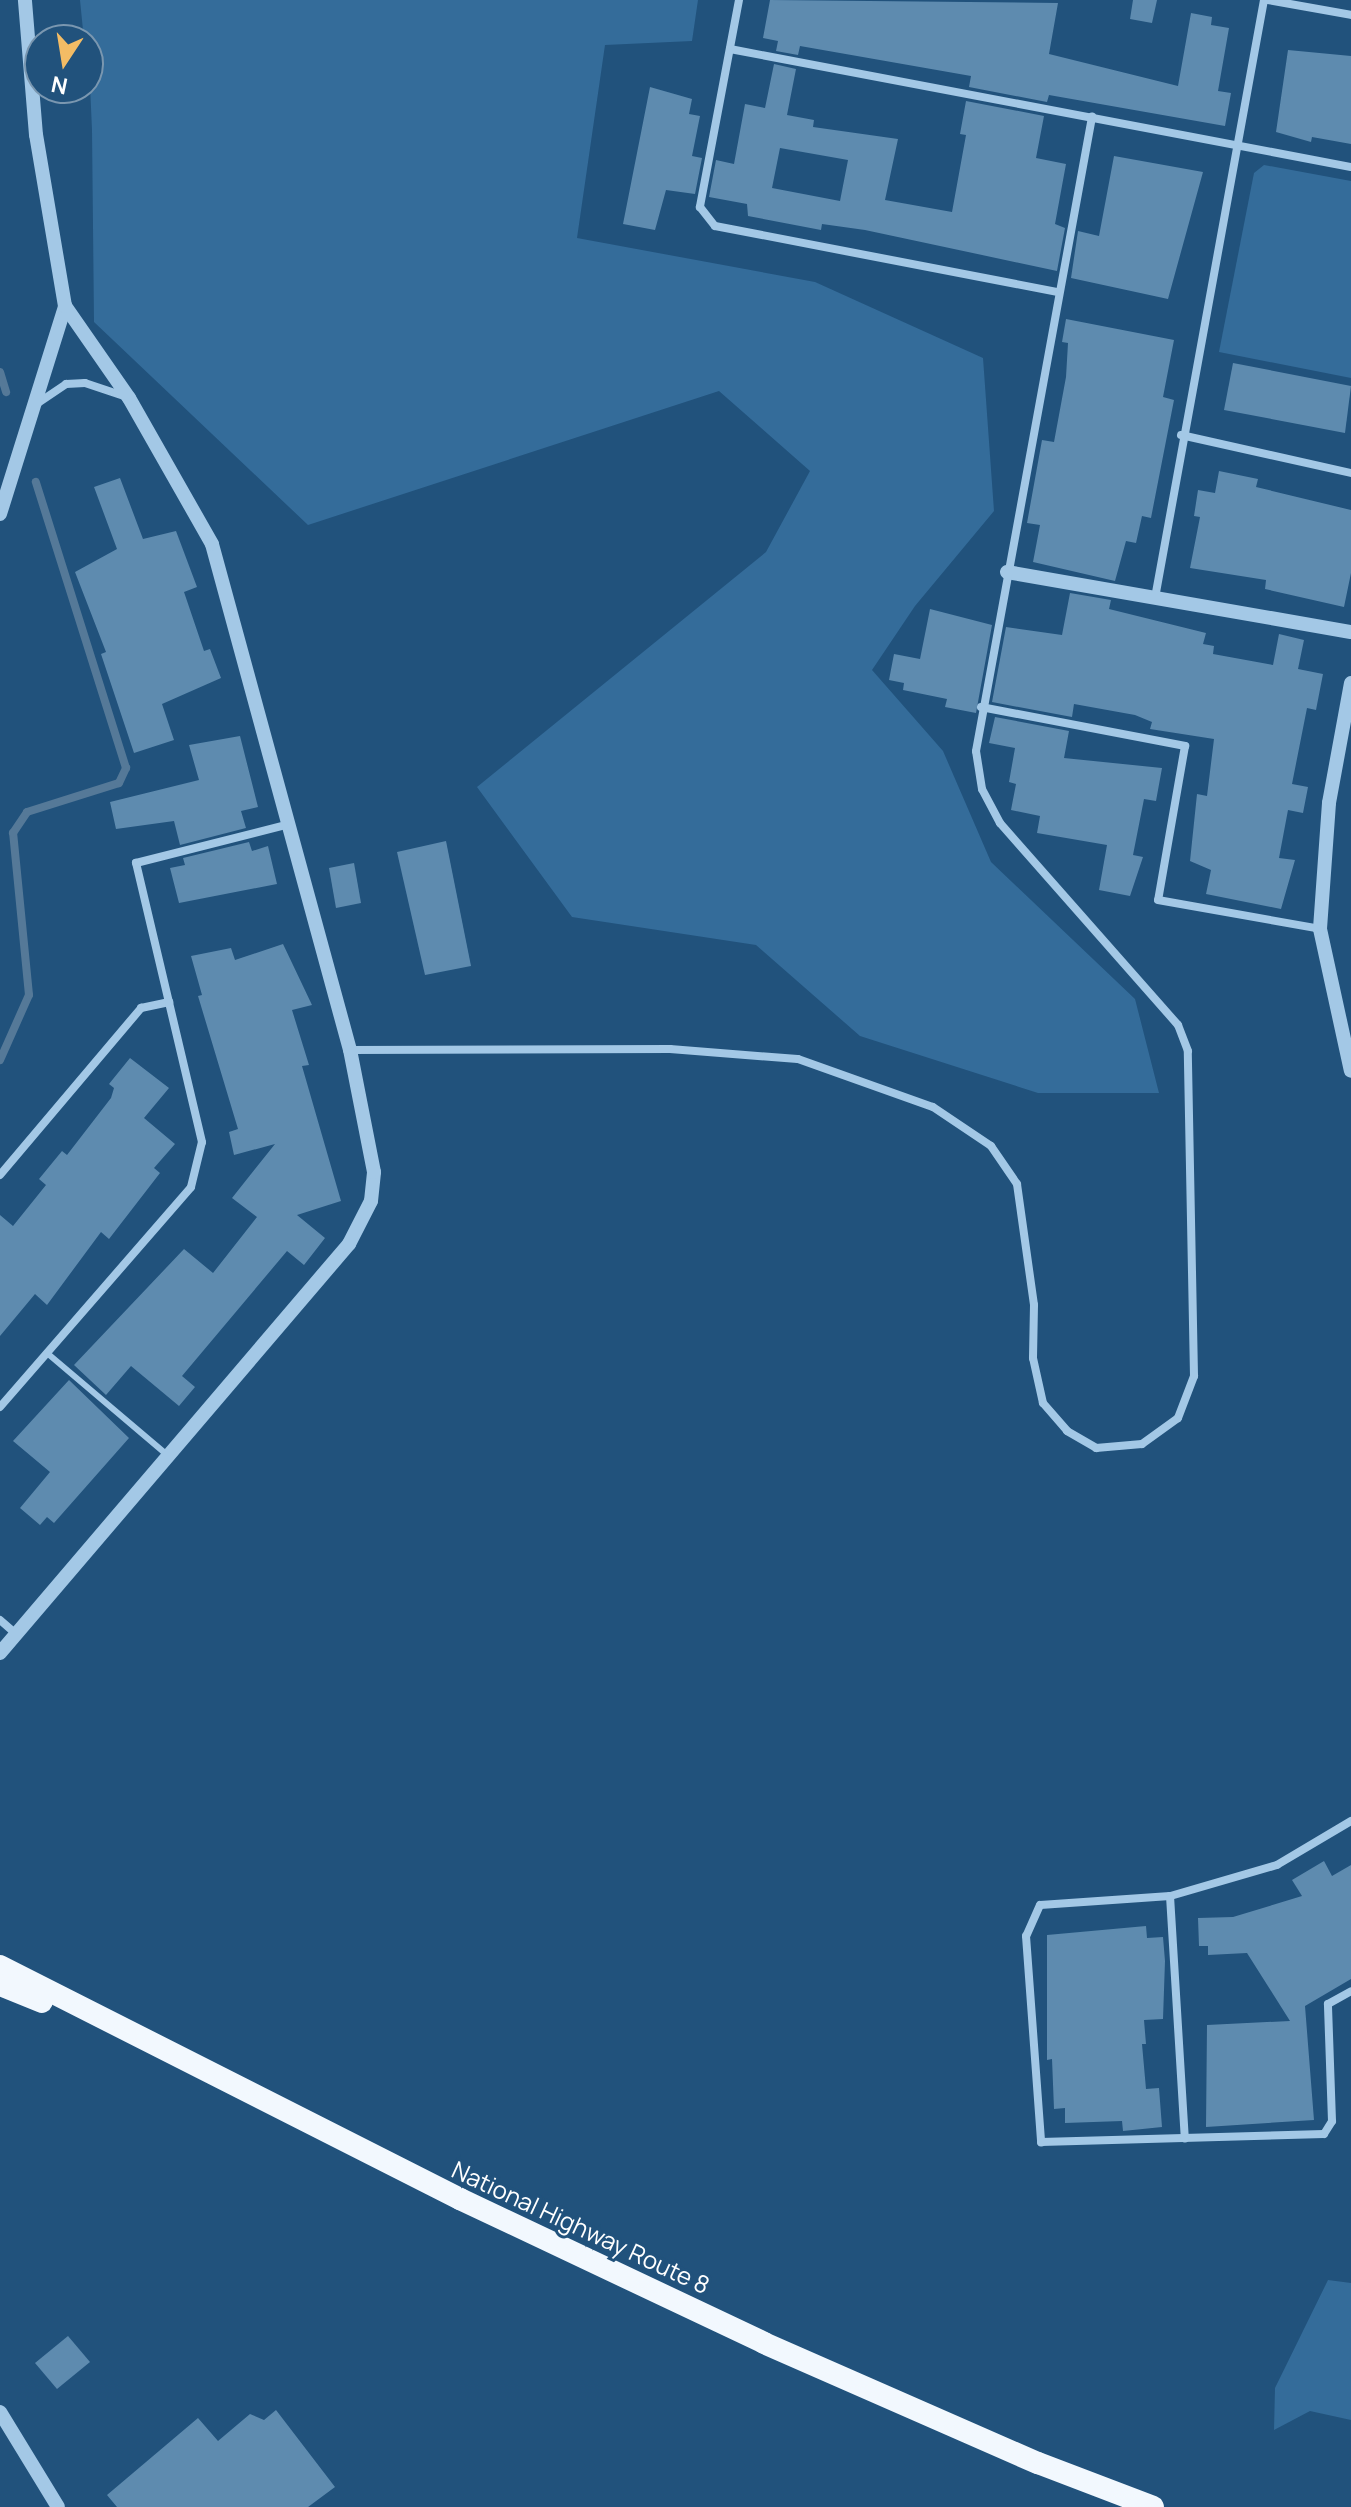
<!DOCTYPE html>
<style>
body{margin:0}
#map{position:relative;width:1351px;height:2507px;overflow:hidden;background:#21527c;font-family:Manrope,sans-serif}
div>[style]{position:absolute}
.green>*{inset:0;background:#346c9a}
.stream>*{height:8px;margin:-4px;padding:0 4px;transform-origin:4px;border-radius:4px;background:#557998}
.building>*{inset:0;background:#5e8baf}
.service>*{height:6px;margin:-3px;padding:0 3px;transform-origin:3px;border-radius:3px;background:#a3c8e6}
.minor>*{height:8px;margin:-4px;padding:0 4px;transform-origin:4px;border-radius:4px;background:#a3c8e6}
.tertiary>*{height:14px;margin:-7px;padding:0 7px;transform-origin:7px;border-radius:7px;background:#a3c8e6}
.trunk>*{height:22px;margin:-11px;padding:0 11px;transform-origin:11px;border-radius:11px;background:#f2f8fe}
span{translate:-50% -50%;white-space:nowrap;text-align:center;line-height:1.15;-webkit-text-stroke:6px #21527c;paint-order:stroke}
.street-label{font-size:24px;color:#fff}
.north{position:absolute;left:24px;top:24px;width:80px;height:80px;box-sizing:border-box;background:#21527c;border:2px solid #7a97b0;border-radius:50%;rotate:192deg;font-size:22px;font-weight:700;line-height:32px;text-align:center;color:#fff}
.north::after{content:'';display:block;margin:auto;width:28px;height:36px;background:#f3bc65;clip-path:polygon(50% 0,100% 100%,50% 72%,0 100%)}
</style>
<div id="map">
<div class="green">
<i style="clip-path:polygon(80px 0,698px 0,692px 41px,605px 45px,577px 238px,815px 282px,983px 358px,994px 511px,915px 606px,872px 670px,943px 751px,991px 862px,1135px 999px,1159px 1093px,1038px 1093px,860px 1036px,756px 945px,572px 917px,477px 787px,766px 552px,810px 471px,719px 391px,308px 525px,94px 322px,92px 130px,88px 40px,84px 40px)"></i>
<i style="clip-path:polygon(1264px 165px,1351px 181px,1351px 378px,1219px 352px,1254px 173px)"></i>
<i style="clip-path:polygon(1328px 2280px,1351px 2283px,1351px 2420px,1310px 2411px,1274px 2430px,1275px 2388px)"></i>
</div>
<div class="stream">
<i style="left:0;top:372px;width:21px;rotate:73deg"></i>
<i style="left:0;top:1060px;width:71px;rotate:-66deg"></i>
<i style="left:29px;top:995px;width:163px;rotate:-95.6deg"></i>
<i style="left:13px;top:833px;width:25px;rotate:-56deg"></i>
<i style="left:27px;top:812px;width:96px;rotate:-17.5deg"></i>
<i style="left:119px;top:783px;width:17px;rotate:-65deg"></i>
<i style="left:126px;top:768px;width:300px;rotate:-107.5deg"></i>
</div>
<div class="building">
<i style="clip-path:polygon(770px 0,1058px 3px,1049px 54px,1178px 86px,1191px 13px,1212px 17px,1211px 25px,1229px 28px,1218px 91px,1231px 93px,1225px 126px,1049px 95px,1047px 102px,969px 87px,971px 76px,800px 46px,798px 55px,776px 51px,778px 41px,763px 38px)"></i>
<i style="clip-path:polygon(1133px 0,1157px 0,1152px 23px,1130px 19px)"></i>
<i style="clip-path:polygon(1288px 50px,1351px 56px,1351px 144px,1312px 137px,1311px 142px,1276px 132px)"></i>
<i style="clip-path:polygon(evenodd,774px 64px,796px 69px,787px 115px,814px 120px,813px 127px,898px 139px,885px 200px,952px 212px,966px 135px,960px 134px,966px 101px,1044px 116px,1036px 158px,1066px 164px,1055px 224px,1065px 228px,1057px 271px,865px 230px,822px 224px,821px 230px,748px 216px,747px 204px,709px 197px,716px 160px,734px 164px,745px 104px,765px 108px,774px 64px,780px 148px,848px 160px,840px 201px,772px 188px,780px 148px)"></i>
<i style="clip-path:polygon(650px 87px,692px 99px,689px 114px,700px 116px,692px 156px,702px 158px,695px 194px,666px 190px,655px 230px,623px 224px)"></i>
<i style="clip-path:polygon(1114px 156px,1203px 172px,1168px 299px,1071px 278px,1078px 231px,1099px 236px)"></i>
<i style="clip-path:polygon(1066px 319px,1174px 340px,1163px 397px,1174px 400px,1151px 518px,1142px 516px,1136px 543px,1126px 541px,1115px 581px,1033px 562px,1040px 525px,1027px 523px,1042px 440px,1054px 442px,1066px 377px,1068px 343px,1062px 342px)"></i>
<i style="clip-path:polygon(1233px 363px,1351px 386px,1345px 433px,1224px 410px)"></i>
<i style="clip-path:polygon(1219px 471px,1258px 479px,1256px 487px,1351px 510px,1351px 573px,1344px 607px,1265px 589px,1266px 580px,1190px 568px,1200px 517px,1194px 516px,1198px 490px,1215px 493px)"></i>
<i style="clip-path:polygon(120px 478px,143px 539px,176px 531px,197px 587px,184px 592px,204px 651px,210px 649px,221px 678px,162px 704px,174px 740px,134px 753px,101px 654px,106px 652px,75px 572px,117px 549px,94px 487px)"></i>
<i style="clip-path:polygon(1070px 593px,1111px 600px,1109px 609px,1206px 633px,1203px 644px,1214px 646px,1213px 654px,1273px 665px,1279px 634px,1304px 640px,1298px 669px,1323px 674px,1316px 710px,1307px 708px,1292px 784px,1308px 787px,1303px 813px,1288px 810px,1279px 858px,1295px 860px,1281px 909px,1206px 894px,1211px 870px,1190px 861px,1197px 794px,1207px 796px,1214px 739px,1150px 729px,1152px 722px,1135px 715px,1074px 704px,1072px 717px,992px 702px,1006px 627px,1062px 635px)"></i>
<i style="clip-path:polygon(930px 609px,992px 625px,976px 713px,945px 707px,947px 699px,903px 690px,904px 683px,889px 680px,894px 654px,920px 659px)"></i>
<i style="clip-path:polygon(995px 717px,1069px 731px,1064px 758px,1162px 768px,1156px 801px,1144px 799px,1133px 855px,1143px 857px,1130px 896px,1099px 890px,1107px 845px,1037px 833px,1040px 816px,1011px 810px,1016px 784px,1009px 782px,1015px 748px,989px 743px)"></i>
<i style="clip-path:polygon(240px 736px,258px 807px,241px 811px,246px 828px,180px 845px,174px 821px,116px 829px,110px 802px,199px 780px,189px 745px)"></i>
<i style="clip-path:polygon(446px 841px,471px 966px,425px 975px,397px 852px)"></i>
<i style="clip-path:polygon(249px 842px,252px 851px,268px 846px,277px 884px,179px 903px,170px 868px,185px 865px,183px 858px)"></i>
<i style="clip-path:polygon(354px 863px,361px 903px,336px 908px,329px 868px)"></i>
<i style="clip-path:polygon(283px 944px,312px 1005px,292px 1010px,309px 1065px,302px 1066px,341px 1201px,297px 1215px,325px 1238px,304px 1265px,287px 1251px,182px 1376px,195px 1387px,179px 1406px,131px 1366px,106px 1395px,74px 1365px,184px 1249px,213px 1273px,257px 1217px,232px 1198px,275px 1144px,234px 1155px,229px 1132px,238px 1129px,198px 996px,202px 995px,191px 956px,231px 948px,235px 960px)"></i>
<i style="clip-path:polygon(130px 1058px,169px 1088px,144px 1118px,175px 1144px,154px 1168px,160px 1173px,109px 1239px,101px 1232px,47px 1305px,35px 1294px,0 1336px,0 1215px,13px 1226px,46px 1185px,39px 1179px,62px 1151px,67px 1155px,111px 1098px,114px 1088px,109px 1084px)"></i>
<i style="clip-path:polygon(69px 1380px,129px 1438px,54px 1523px,47px 1517px,40px 1525px,20px 1508px,50px 1472px,13px 1441px)"></i>
<i style="clip-path:polygon(1324px 1861px,1332px 1876px,1351px 1865px,1351px 1979px,1305px 2006px,1314px 2120px,1206px 2127px,1207px 2025px,1290px 2021px,1247px 1953px,1208px 1955px,1208px 1946px,1199px 1946px,1198px 1918px,1233px 1917px,1302px 1896px,1292px 1880px)"></i>
<i style="clip-path:polygon(1146px 1926px,1147px 1938px,1163px 1937px,1165px 1961px,1163px 2019px,1144px 2020px,1146px 2044px,1142px 2044px,1146px 2089px,1159px 2088px,1162px 2127px,1123px 2131px,1122px 2121px,1065px 2123px,1065px 2108px,1054px 2109px,1052px 2059px,1047px 2060px,1047px 1935px)"></i>
<i style="clip-path:polygon(68px 2336px,90px 2362px,57px 2389px,35px 2363px)"></i>
<i style="clip-path:polygon(276px 2410px,335px 2487px,308px 2507px,117px 2507px,107px 2495px,198px 2418px,218px 2441px,250px 2414px,264px 2420px)"></i>
</div>
<div class="service">
<i style="left:47px;top:1353px;width:156px;rotate:40.3deg"></i>
</div>
<div class="minor">
<i style="left:739px;top:0;width:211px;rotate:100.7deg"></i>
<i style="left:700px;top:207px;width:24px;rotate:52deg"></i>
<i style="left:715px;top:226px;width:348px;rotate:10.9deg"></i>
<i style="left:1268px;top:0;width:84px;rotate:10.2deg"></i>
<i style="left:730px;top:49px;width:632px;rotate:10.76deg"></i>
<i style="left:38px;top:403px;width:34px;rotate:-34deg"></i>
<i style="left:66px;top:384px;width:19px;rotate:-3deg"></i>
<i style="left:85px;top:383px;width:41px;rotate:18.4deg"></i>
<i style="left:1181px;top:435px;width:174px;rotate:12.6deg"></i>
<i style="left:1155px;top:598px;width:608px;rotate:-79.67deg"></i>
<i style="left:981px;top:707px;width:208px;rotate:10.8deg"></i>
<i style="left:1185px;top:746px;width:156px;rotate:99.9deg"></i>
<i style="left:1158px;top:900px;width:165px;rotate:10.1deg"></i>
<i style="left:350px;top:1050px;width:320px;rotate:-0.2deg"></i>
<i style="left:670px;top:1049px;width:128px;rotate:4.5deg"></i>
<i style="left:798px;top:1059px;width:143px;rotate:19.6deg"></i>
<i style="left:933px;top:1107px;width:70px;rotate:33.9deg"></i>
<i style="left:991px;top:1146px;width:46px;rotate:55.6deg"></i>
<i style="left:1017px;top:1184px;width:122px;rotate:82deg"></i>
<i style="left:1034px;top:1305px;width:53px;rotate:91.1deg"></i>
<i style="left:1033px;top:1358px;width:46px;rotate:77.5deg"></i>
<i style="left:1043px;top:1403px;width:37px;rotate:49deg"></i>
<i style="left:1067px;top:1431px;width:34px;rotate:30deg"></i>
<i style="left:1096px;top:1448px;width:46px;rotate:-5deg"></i>
<i style="left:1142px;top:1444px;width:44px;rotate:-35.8deg"></i>
<i style="left:1178px;top:1418px;width:45px;rotate:-69.1deg"></i>
<i style="left:1194px;top:1376px;width:325px;rotate:-91.1deg"></i>
<i style="left:1188px;top:1051px;width:28px;rotate:-111deg"></i>
<i style="left:1178px;top:1025px;width:269px;rotate:-131.4deg"></i>
<i style="left:1000px;top:823px;width:38px;rotate:-118deg"></i>
<i style="left:982px;top:789px;width:38px;rotate:-99deg"></i>
<i style="left:976px;top:751px;width:645px;rotate:-79.63deg"></i>
<i style="left:0;top:1175px;width:219px;rotate:-49.8deg"></i>
<i style="left:141px;top:1008px;width:29px;rotate:-12deg"></i>
<i style="left:0;top:1407px;width:291px;rotate:-49deg"></i>
<i style="left:191px;top:1187px;width:46px;rotate:-76.3deg"></i>
<i style="left:202px;top:1142px;width:287px;rotate:-103.3deg"></i>
<i style="left:136px;top:863px;width:155px;rotate:-14.2deg"></i>
<i style="left:0;top:1620px;width:21px;rotate:41deg"></i>
<i style="left:1351px;top:1821px;width:86px;rotate:149.3deg"></i>
<i style="left:1277px;top:1865px;width:111px;rotate:163.8deg"></i>
<i style="left:1170px;top:1896px;width:130px;rotate:176deg"></i>
<i style="left:1040px;top:1905px;width:34px;rotate:114deg"></i>
<i style="left:1026px;top:1936px;width:207px;rotate:85.8deg"></i>
<i style="left:1041px;top:2142px;width:283px;rotate:-1.6deg"></i>
<i style="left:1324px;top:2134px;width:15px;rotate:-58deg"></i>
<i style="left:1332px;top:2121px;width:117px;rotate:-92deg"></i>
<i style="left:1328px;top:2004px;width:26px;rotate:-29deg"></i>
<i style="left:1170px;top:1896px;width:243px;rotate:86.5deg"></i>
</div>
<div class="tertiary">
<i style="left:0;top:514px;width:218px;rotate:-72.6deg"></i>
<i style="left:1007px;top:572px;width:349px;rotate:9.9deg"></i>
<i style="left:1351px;top:683px;width:122px;rotate:100.4deg"></i>
<i style="left:1329px;top:803px;width:126px;rotate:94.1deg"></i>
<i style="left:1320px;top:929px;width:145px;rotate:77.7deg"></i>
<i style="left:0;top:1653px;width:538px;rotate:-49.53deg"></i>
<i style="left:349px;top:1244px;width:48px;rotate:-62.9deg"></i>
<i style="left:371px;top:1201px;width:29px;rotate:-84deg"></i>
<i style="left:374px;top:1172px;width:124px;rotate:-101.1deg"></i>
<i style="left:350px;top:1050px;width:524px;rotate:-105.26deg"></i>
<i style="left:212px;top:544px;width:168px;rotate:-119.6deg"></i>
<i style="left:129px;top:398px;width:112px;rotate:-124.8deg"></i>
<i style="left:65px;top:306px;width:173px;rotate:-99.6deg"></i>
<i style="left:36px;top:135px;width:135px;rotate:-94.7deg"></i>
<i style="left:0;top:2412px;width:111px;rotate:58.6deg"></i>
</div>
<div class="trunk">
<i style="left:0;top:1966px;width:516px;rotate:26.86deg"></i>
<i style="left:460px;top:2199px;width:336px;rotate:25.3deg"></i>
<i style="left:764px;top:2343px;width:299px;rotate:23.7deg"></i>
<i style="left:1038px;top:2463px;width:123px;rotate:20.9deg"></i>
<i style="left:0;top:1985px;width:45px;rotate:22deg"></i>
</div>
<div class="street-label">
<span style="left:581px;top:2227px;rotate:25deg">National Highway Route 8</span>
</div>
<div class="north">N</div>
</div>
